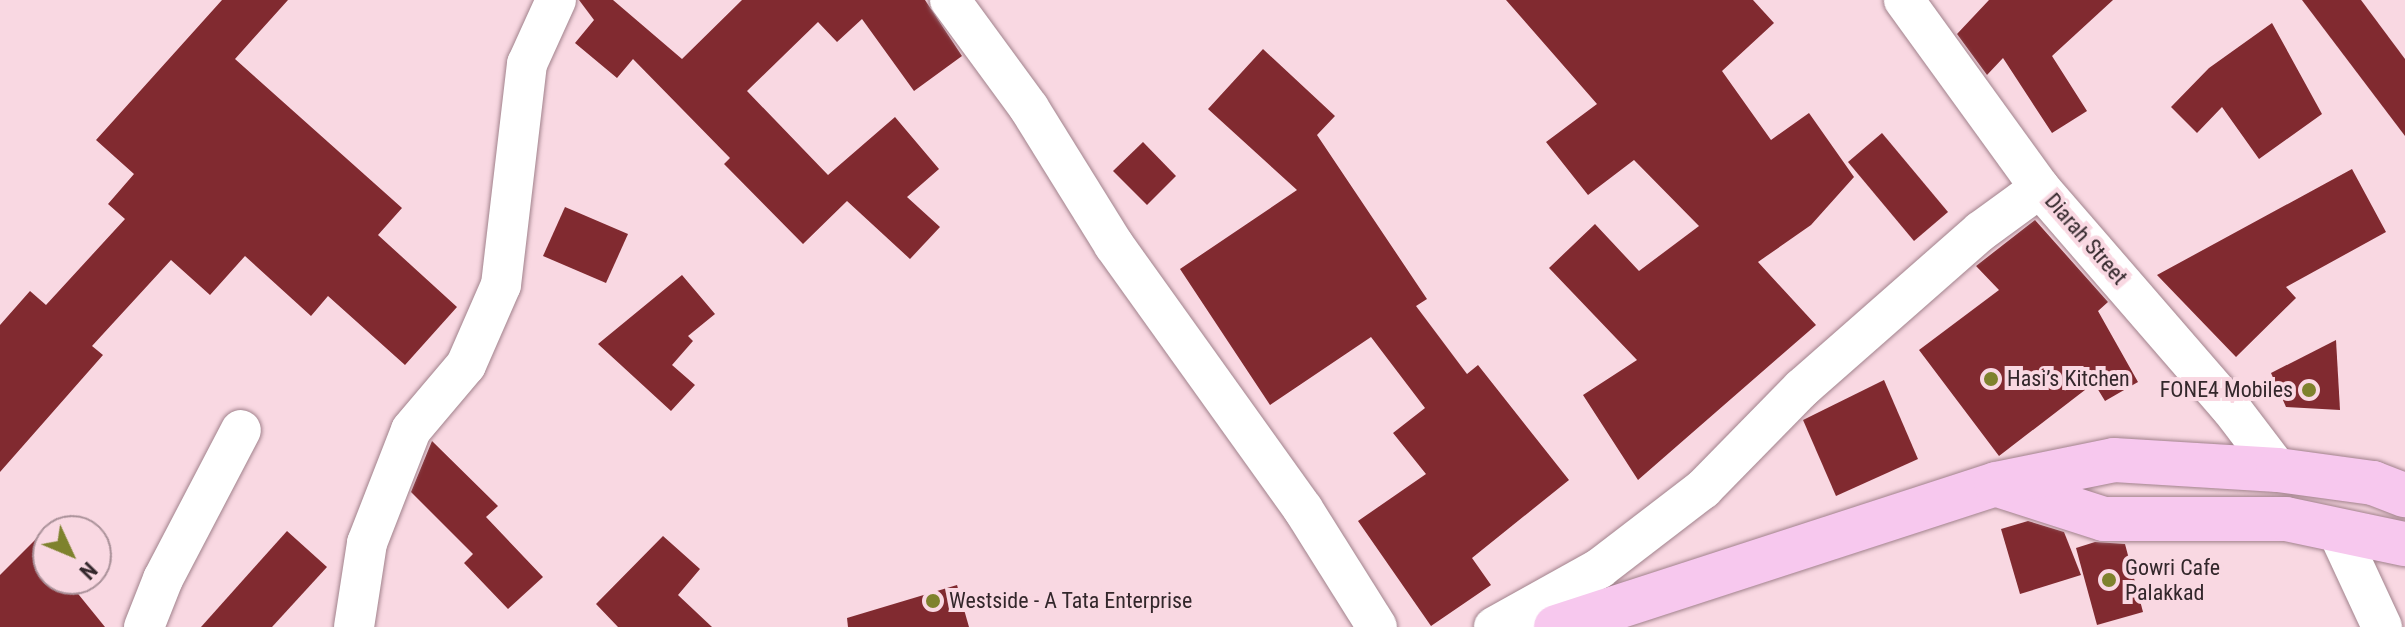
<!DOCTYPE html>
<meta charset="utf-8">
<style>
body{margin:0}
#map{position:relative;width:2405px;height:627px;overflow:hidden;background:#f9d8e2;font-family:"Roboto Condensed",sans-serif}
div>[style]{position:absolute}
.building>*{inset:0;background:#812a30}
.roads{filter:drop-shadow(0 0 2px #a1828c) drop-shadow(0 0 2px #a1828c)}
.street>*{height:40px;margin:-20px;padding:0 20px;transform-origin:20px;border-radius:20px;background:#fff}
.primary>*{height:44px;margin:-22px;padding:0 22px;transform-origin:22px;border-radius:22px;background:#f7c8ee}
.dots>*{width:22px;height:22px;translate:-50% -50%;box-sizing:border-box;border:4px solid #f9d8e2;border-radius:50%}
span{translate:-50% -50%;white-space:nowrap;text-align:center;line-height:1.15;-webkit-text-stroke:8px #f9d8e2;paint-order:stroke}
.street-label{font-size:22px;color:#33272b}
.poi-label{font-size:22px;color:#33272b}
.left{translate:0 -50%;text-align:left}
.right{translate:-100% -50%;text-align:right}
.north{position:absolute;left:32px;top:515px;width:80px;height:80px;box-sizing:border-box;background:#f9d8e2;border:2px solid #aa9199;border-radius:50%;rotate:134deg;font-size:22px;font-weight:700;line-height:32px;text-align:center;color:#33272b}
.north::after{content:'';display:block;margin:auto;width:28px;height:36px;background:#7e822d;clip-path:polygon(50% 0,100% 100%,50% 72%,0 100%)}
</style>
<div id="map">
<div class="building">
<i style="clip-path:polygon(222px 0,288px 0,235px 59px,402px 208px,378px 235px,457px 307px,405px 365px,328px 296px,311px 316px,245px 256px,210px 295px,171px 260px,92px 346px,103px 355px,0 472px,0 325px,30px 291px,46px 305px,125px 219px,108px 204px,134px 174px,96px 140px)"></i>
<i style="clip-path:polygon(579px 0,613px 0,682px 59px,742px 0,925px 0,962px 56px,914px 91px,862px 19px,837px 42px,818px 22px,747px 91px,828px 175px,895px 117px,939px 169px,907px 197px,940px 227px,910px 259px,847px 201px,803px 244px,724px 164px,730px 158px,633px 59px,617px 78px,575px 43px,594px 20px)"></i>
<i style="clip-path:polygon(1506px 0,1753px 0,1774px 23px,1722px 71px,1771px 140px,1809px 113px,1854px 177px,1811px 225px,1758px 262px,1816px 325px,1638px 480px,1583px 395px,1637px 360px,1549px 268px,1595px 224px,1639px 271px,1699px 226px,1634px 160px,1588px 195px,1546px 142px,1597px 104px)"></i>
<i style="clip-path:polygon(1989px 0,2113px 0,2052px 56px,2087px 111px,2052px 133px,2003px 58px,1987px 75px,1957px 34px)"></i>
<i style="clip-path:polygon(2302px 0,2361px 0,2405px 59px,2405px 136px)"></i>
<i style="clip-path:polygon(2272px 23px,2322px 114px,2259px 159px,2222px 107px,2197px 133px,2171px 107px,2209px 68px)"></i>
<i style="clip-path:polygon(1263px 49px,1335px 116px,1317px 135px,1427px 299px,1416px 306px,1467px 374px,1478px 365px,1569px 480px,1472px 558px,1491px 585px,1431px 626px,1358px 521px,1426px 474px,1393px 433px,1425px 408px,1371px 337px,1270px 405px,1180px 269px,1297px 190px,1208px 109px)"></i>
<i style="clip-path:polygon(1882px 133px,1948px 212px,1914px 241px,1848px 162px)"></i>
<i style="clip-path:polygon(1143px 142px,1176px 176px,1147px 205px,1113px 171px)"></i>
<i style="clip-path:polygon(2352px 169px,2386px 232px,2286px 287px,2296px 298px,2236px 357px,2157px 275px)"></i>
<i style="clip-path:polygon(565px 207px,628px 234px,606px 283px,543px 256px)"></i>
<i style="clip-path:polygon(2035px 220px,2108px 302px,2098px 311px,2138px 382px,2105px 401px,2094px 383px,1999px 456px,1919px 350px,1999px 290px,1976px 266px)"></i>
<i style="clip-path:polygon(682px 275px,715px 314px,688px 336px,693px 341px,672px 365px,695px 385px,671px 411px,598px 344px)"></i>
<i style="clip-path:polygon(2336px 340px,2340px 410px,2286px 407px,2271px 373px)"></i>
<i style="clip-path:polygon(1884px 380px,1918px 459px,1836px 496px,1803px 420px)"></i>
<i style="clip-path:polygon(432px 441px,498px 506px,486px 517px,543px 577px,508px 609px,464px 563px,473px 554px,411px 492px)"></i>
<i style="clip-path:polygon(2028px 521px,2064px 532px,2081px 575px,2020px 594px,2001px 529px)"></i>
<i style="clip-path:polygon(48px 527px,48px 579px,66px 579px,105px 627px,0 627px,0 575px)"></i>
<i style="clip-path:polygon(287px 531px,327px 567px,272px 627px,201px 627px)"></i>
<i style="clip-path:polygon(663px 536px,700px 569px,678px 595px,712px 627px,618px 627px,596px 604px)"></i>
<i style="clip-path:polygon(2095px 542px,2125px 544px,2143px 612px,2097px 625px,2076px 548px)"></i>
<i style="clip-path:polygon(957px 585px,969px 627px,848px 627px,847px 618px)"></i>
</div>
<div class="roads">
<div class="street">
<i style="left:950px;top:0;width:134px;rotate:53.8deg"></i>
<i style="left:1029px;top:108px;width:161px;rotate:58.2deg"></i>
<i style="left:1114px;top:245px;width:325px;rotate:54.4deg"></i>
<i style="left:1303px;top:509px;width:139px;rotate:57.9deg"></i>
<i style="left:1904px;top:0;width:232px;rotate:54.1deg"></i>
<i style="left:2040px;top:188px;width:290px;rotate:49.1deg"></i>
<i style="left:2230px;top:407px;width:79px;rotate:52.7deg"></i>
<i style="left:2337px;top:530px;width:107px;rotate:65.1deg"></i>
<i style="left:144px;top:627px;width:52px;rotate:-68.4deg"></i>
<i style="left:163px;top:579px;width:168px;rotate:-62.4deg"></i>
<i style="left:354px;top:627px;width:85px;rotate:-81.2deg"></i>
<i style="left:367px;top:543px;width:121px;rotate:-68.7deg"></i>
<i style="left:411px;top:430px;width:85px;rotate:-49.8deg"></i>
<i style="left:466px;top:365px;width:87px;rotate:-66.4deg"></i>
<i style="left:501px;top:285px;width:223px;rotate:-83.3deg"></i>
<i style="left:527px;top:64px;width:70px;rotate:-65.6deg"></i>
<i style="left:1494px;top:627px;width:121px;rotate:-29.1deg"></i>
<i style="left:1600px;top:568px;width:130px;rotate:-37.5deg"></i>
<i style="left:1703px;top:489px;width:141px;rotate:-45.6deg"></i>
<i style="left:1802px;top:388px;width:238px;rotate:-41.3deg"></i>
<i style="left:1981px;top:231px;width:73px;rotate:-36.1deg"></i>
</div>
<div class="primary">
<i style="left:1998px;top:485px;width:111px;rotate:17.8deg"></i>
<i style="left:2104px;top:519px;width:182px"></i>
<i style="left:2286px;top:519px;width:122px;rotate:11.9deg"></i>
<i style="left:1556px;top:627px;width:463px;rotate:-18deg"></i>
<i style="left:1996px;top:484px;width:120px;rotate:-11.5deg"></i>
<i style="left:2114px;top:460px;width:164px;rotate:3.5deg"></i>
<i style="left:2278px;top:470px;width:96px;rotate:7.8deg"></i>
<i style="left:2373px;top:483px;width:34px;rotate:21deg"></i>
</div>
</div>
<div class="dots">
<i style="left:1991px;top:379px;background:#7e822d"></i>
<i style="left:2309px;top:390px;background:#7e822d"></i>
<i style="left:2109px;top:580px;background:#7e822d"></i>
<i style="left:933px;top:601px;background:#7e822d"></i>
</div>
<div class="street-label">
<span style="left:2086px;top:239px;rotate:49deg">Diarah Street</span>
</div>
<div class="poi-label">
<span class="left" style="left:2007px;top:379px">Hasi’s Kitchen</span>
<span class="right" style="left:2293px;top:390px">FONE4 Mobiles</span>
<span class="left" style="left:2125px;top:580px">Gowri Cafe<br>Palakkad</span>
<span class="left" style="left:949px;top:601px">Westside - A Tata Enterprise</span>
</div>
<div class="north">N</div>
</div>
